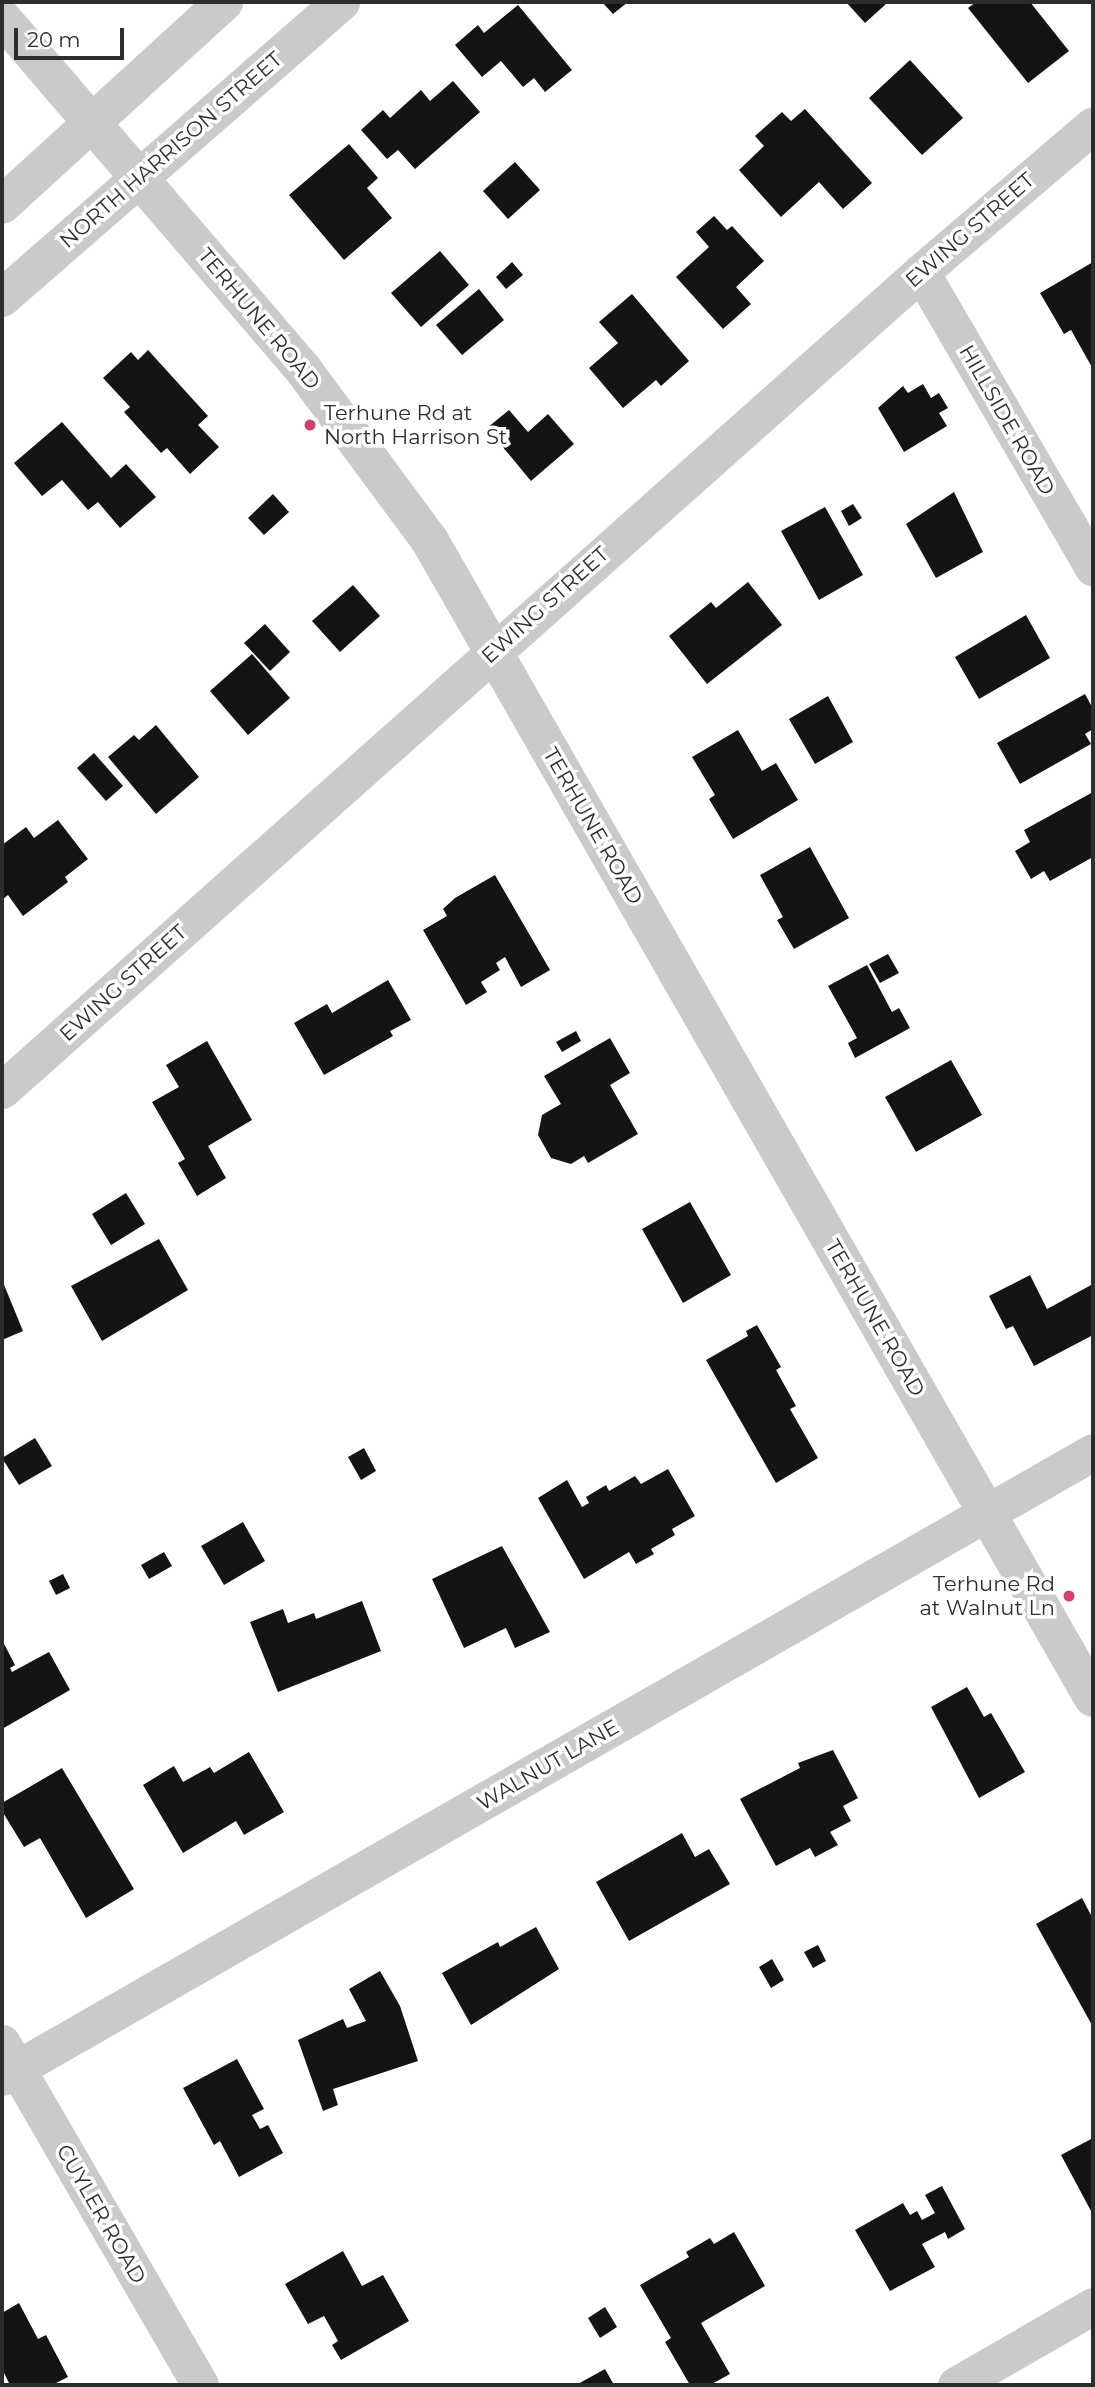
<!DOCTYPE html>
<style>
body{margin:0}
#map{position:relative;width:1095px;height:2387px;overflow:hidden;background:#fff;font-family:Montserrat,sans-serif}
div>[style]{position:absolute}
.building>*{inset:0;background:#141414}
.minor>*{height:37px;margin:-18.5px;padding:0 18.5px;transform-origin:18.5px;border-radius:18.5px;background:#cacaca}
.tertiary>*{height:38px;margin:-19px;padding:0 19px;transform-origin:19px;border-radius:19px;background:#cacaca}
.dots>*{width:19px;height:19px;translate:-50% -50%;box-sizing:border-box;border:4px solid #fff;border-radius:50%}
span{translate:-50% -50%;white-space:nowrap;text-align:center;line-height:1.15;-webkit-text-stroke:7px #fff;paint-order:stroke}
.street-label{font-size:21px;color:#2d2d2d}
.poi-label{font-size:21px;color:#2d2d2d}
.left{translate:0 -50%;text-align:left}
.right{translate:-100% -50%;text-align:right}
.frame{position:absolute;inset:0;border:4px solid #2d2d2d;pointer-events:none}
.scale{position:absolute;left:14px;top:28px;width:110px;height:32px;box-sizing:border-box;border:4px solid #2d2d2d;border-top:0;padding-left:9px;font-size:21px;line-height:24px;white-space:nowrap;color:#2d2d2d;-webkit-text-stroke:5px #fff;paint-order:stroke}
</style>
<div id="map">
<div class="building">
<i style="clip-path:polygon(602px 2px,628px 2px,613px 14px)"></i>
<i style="clip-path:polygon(846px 2px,884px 2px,886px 4px,865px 23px)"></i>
<i style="clip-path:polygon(976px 2px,1030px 2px,1069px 51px,1028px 83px,968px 8px)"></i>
<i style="clip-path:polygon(518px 5px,572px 70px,545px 92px,534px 78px,523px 87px,501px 61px,482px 77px,455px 45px,478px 25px,484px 33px)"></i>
<i style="clip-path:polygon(910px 60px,963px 118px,922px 155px,869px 98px)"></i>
<i style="clip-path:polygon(453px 81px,480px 112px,415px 169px,398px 150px,387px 159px,361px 130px,383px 110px,390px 118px,421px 90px,430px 101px)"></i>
<i style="clip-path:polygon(805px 109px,872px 183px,843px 209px,819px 182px,781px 217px,739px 170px,764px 146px,755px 136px,782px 112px,791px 121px)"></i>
<i style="clip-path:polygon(349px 144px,378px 178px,367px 188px,392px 218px,344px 260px,289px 195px)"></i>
<i style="clip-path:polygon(515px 162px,540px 190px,508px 219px,483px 191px)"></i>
<i style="clip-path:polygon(714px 216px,727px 230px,732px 226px,764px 261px,736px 287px,751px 304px,723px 329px,676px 277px,709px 247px,696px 232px)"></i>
<i style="clip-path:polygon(440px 251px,469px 285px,421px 327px,391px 293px)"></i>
<i style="clip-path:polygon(512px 262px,523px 275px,506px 289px,496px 277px)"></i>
<i style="clip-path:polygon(1093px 262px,1093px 369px,1071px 330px,1064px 334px,1040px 293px)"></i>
<i style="clip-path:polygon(479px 289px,504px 320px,462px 355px,436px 325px)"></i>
<i style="clip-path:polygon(632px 294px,689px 361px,661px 386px,656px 380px,623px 408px,589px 368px,618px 343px,599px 322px)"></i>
<i style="clip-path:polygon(148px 350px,208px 416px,198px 425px,219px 447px,190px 474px,167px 448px,161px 453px,124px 412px,130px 407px,103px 378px,131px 352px,138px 360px)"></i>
<i style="clip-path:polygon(923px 384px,931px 398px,939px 393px,948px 408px,939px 413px,947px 426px,904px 452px,878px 408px,903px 386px,908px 393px)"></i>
<i style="clip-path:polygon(509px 410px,528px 432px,548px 414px,574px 444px,531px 481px,487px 428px)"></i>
<i style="clip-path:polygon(62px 422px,111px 478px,126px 464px,156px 497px,120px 528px,98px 502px,88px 510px,62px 480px,42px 496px,14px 463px)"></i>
<i style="clip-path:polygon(954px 492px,983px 552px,936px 578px,906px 524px)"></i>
<i style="clip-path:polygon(273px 494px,289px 512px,264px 535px,248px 518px)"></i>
<i style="clip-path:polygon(853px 504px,862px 518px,849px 526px,841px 511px)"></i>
<i style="clip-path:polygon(825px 507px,863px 575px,819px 600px,781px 531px)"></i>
<i style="clip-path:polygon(748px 582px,782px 625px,707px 684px,669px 636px,711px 602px,716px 608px)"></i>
<i style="clip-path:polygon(353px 585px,380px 616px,340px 652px,312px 621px)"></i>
<i style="clip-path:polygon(1026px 615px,1050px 658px,979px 699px,955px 657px)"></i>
<i style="clip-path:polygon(265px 624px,290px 652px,270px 671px,244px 643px)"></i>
<i style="clip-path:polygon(252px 654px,290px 698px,248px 735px,210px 691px)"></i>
<i style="clip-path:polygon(1085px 694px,1093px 709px,1093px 729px,1085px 734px,1091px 744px,1020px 784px,997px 743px)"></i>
<i style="clip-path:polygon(828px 696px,853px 742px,815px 764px,789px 719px)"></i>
<i style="clip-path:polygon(156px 725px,199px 777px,156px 814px,108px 757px,134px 735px,139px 740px)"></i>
<i style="clip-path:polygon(738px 730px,762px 771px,776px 763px,798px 800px,733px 839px,709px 799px,715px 795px,692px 757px)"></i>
<i style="clip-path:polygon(94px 753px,123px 786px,106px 801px,77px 768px)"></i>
<i style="clip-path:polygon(1093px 792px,1093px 857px,1050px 881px,1044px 871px,1031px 879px,1015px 851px,1030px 842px,1024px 830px)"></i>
<i style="clip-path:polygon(58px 820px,88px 859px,65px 877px,68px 882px,23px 916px,8px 895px,2px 900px,2px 845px,26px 827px,34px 838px)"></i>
<i style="clip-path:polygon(810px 847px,849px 918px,794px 949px,777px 920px,783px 917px,760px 875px)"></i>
<i style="clip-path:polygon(495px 875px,550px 970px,521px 987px,505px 957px,496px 963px,500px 970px,481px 982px,487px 992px,466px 1005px,423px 930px,447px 916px,443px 909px,455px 898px)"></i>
<i style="clip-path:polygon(888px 954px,899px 973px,880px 983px,869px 964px)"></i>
<i style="clip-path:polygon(867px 965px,892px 1012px,899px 1008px,910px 1028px,855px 1058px,848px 1043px,857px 1038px,828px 986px)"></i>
<i style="clip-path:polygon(388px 980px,411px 1020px,390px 1031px,393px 1036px,324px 1075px,294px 1023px,327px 1004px,332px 1013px)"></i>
<i style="clip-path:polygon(576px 1031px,581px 1041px,562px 1052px,556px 1042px)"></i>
<i style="clip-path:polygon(610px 1038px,630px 1073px,610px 1085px,638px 1134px,588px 1163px,584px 1156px,571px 1164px,551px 1158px,538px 1135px,542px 1115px,561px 1104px,544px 1076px)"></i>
<i style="clip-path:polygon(207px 1041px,252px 1120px,208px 1146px,226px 1178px,197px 1196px,178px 1163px,185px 1159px,152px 1102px,179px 1087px,166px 1065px)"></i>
<i style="clip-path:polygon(951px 1060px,982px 1115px,916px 1152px,885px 1097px)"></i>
<i style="clip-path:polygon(126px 1193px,145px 1224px,111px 1245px,92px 1214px)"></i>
<i style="clip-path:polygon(690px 1202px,731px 1275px,683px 1303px,642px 1229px)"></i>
<i style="clip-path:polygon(159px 1239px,188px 1290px,102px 1341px,71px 1286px)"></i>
<i style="clip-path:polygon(1030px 1275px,1047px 1309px,1093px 1284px,1093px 1335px,1034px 1366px,1013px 1326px,1006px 1329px,989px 1296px)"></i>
<i style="clip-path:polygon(2px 1280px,23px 1331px,2px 1340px)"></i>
<i style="clip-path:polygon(757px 1325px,781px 1367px,776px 1370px,796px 1406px,790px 1409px,818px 1458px,776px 1483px,706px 1360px,748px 1336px,746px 1331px)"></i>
<i style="clip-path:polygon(35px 1438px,52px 1466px,19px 1485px,2px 1458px)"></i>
<i style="clip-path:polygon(364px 1448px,376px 1471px,361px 1480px,348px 1457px)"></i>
<i style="clip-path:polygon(668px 1469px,695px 1516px,672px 1529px,675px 1535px,651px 1549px,654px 1554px,636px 1564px,629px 1552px,584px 1579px,538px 1498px,567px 1480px,582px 1507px,589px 1503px,586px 1497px,606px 1485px,609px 1491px,635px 1476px,641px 1484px)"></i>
<i style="clip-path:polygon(243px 1522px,265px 1561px,224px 1585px,201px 1546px)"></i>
<i style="clip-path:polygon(502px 1546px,550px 1632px,515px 1648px,506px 1628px,464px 1648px,432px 1579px)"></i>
<i style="clip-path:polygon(164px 1552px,172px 1566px,149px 1579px,141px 1565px)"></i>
<i style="clip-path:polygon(63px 1574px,70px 1588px,56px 1595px,49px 1581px)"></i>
<i style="clip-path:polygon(362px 1601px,381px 1651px,278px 1692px,250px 1622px,283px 1609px,288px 1623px,314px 1613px,316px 1619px)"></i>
<i style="clip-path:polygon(2px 1640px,15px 1665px,10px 1668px,12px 1672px,49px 1652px,70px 1690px,2px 1729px)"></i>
<i style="clip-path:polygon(967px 1687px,984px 1717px,991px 1713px,1025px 1772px,979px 1798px,931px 1707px)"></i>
<i style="clip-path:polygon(833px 1750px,858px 1798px,843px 1806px,851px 1821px,830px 1832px,838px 1845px,815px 1857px,810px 1848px,776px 1866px,740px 1799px,800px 1768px,798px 1763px)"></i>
<i style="clip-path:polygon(249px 1752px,284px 1812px,244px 1835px,236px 1821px,183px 1853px,143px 1785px,174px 1766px,183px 1782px,210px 1767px,214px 1773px)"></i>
<i style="clip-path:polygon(62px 1768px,134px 1889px,86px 1918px,40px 1838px,24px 1847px,2px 1811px,2px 1803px)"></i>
<i style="clip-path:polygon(682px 1833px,695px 1857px,709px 1849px,730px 1884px,629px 1941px,596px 1882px)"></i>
<i style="clip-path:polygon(1082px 1898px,1093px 1919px,1093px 2027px,1036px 1924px)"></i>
<i style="clip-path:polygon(536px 1927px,559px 1969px,471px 2025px,442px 1973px,498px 1942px,500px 1947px)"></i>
<i style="clip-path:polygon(818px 1945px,826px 1961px,813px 1968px,804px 1952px)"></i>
<i style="clip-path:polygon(772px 1959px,784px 1980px,771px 1988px,759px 1967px)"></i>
<i style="clip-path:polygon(380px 1971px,400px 2006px,418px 2061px,333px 2089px,338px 2105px,323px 2111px,298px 2040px,343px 2019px,347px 2028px,366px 2021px,349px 1989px)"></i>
<i style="clip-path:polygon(237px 2059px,264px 2109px,252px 2115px,260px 2129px,268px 2125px,283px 2153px,239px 2177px,220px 2141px,214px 2145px,183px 2088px)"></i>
<i style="clip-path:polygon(1093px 2138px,1093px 2210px,1091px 2211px,1061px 2155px)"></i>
<i style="clip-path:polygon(942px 2186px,965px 2229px,948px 2239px,945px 2232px,922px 2244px,935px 2267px,890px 2291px,855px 2230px,903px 2203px,910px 2215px,917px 2211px,922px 2220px,935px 2213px,925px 2195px)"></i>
<i style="clip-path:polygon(734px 2232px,765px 2286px,701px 2323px,730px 2374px,710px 2385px,690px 2385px,665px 2342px,671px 2338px,640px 2285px,689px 2257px,686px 2252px,710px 2238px,714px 2244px)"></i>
<i style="clip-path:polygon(343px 2251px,362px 2286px,383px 2275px,409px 2321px,341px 2360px,332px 2345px,338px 2341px,324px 2316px,308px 2324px,285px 2284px)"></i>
<i style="clip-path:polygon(19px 2303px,38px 2339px,46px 2335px,68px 2377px,52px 2385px,10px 2385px,2px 2369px,2px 2313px)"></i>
<i style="clip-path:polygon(605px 2307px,617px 2327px,600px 2338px,588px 2318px)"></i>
<i style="clip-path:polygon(605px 2369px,614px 2385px,576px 2385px)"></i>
</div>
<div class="minor">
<i style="left:921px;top:272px;width:342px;rotate:59.8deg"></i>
<i style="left:2px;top:1090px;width:1230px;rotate:-41.67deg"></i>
<i style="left:921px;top:272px;width:226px;rotate:-40.5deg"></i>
<i style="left:2px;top:2043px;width:395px;rotate:59.9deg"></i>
<i style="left:2px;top:2077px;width:1257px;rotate:-29.81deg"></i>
<i style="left:956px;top:2385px;width:158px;rotate:-30deg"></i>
</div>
<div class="tertiary">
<i style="left:2px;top:18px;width:466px;rotate:49.4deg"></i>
<i style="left:305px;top:372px;width:210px;rotate:53.5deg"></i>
<i style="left:430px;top:541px;width:1333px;rotate:60.19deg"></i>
<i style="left:2px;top:205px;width:301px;rotate:-42.4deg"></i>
<i style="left:2px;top:298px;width:450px;rotate:-41.1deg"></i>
</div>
<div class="dots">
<i style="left:310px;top:425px;background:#d43f6c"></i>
<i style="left:1069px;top:1596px;background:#d43f6c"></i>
</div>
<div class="street-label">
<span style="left:171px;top:150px;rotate:-41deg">NORTH HARRISON STREET</span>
<span style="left:970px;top:230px;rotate:-41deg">EWING STREET</span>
<span style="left:259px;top:319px;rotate:50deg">TERHUNE ROAD</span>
<span style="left:1007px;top:420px;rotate:60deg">HILLSIDE ROAD</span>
<span style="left:545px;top:605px;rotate:-42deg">EWING STREET</span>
<span style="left:593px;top:826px;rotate:60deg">TERHUNE ROAD</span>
<span style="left:123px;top:983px;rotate:-42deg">EWING STREET</span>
<span style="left:875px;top:1318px;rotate:60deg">TERHUNE ROAD</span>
<span style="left:548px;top:1765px;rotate:-30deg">WALNUT LANE</span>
<span style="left:101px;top:2214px;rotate:60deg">CUYLER ROAD</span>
</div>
<div class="poi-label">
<span class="left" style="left:324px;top:425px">Terhune Rd at<br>North Harrison St</span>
<span class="right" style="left:1055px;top:1596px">Terhune Rd<br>at Walnut Ln</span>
</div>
<div class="frame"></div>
<div class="scale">20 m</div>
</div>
